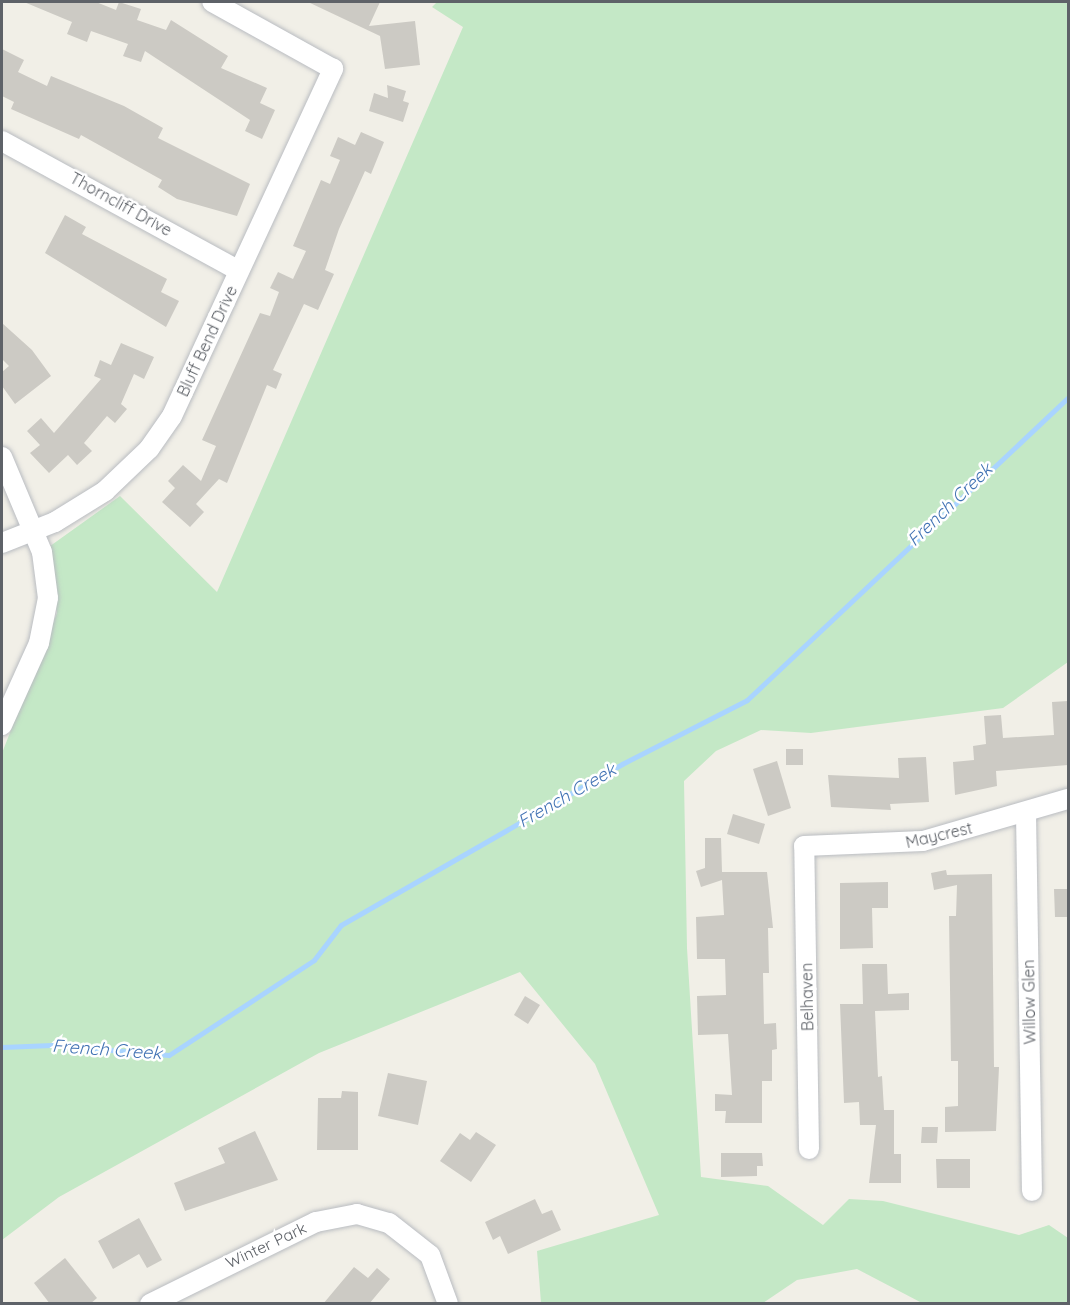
<!DOCTYPE html>
<style>
body{margin:0}
#map{position:relative;width:1070px;height:1305px;overflow:hidden;background:#f1efe7;font-family:Quicksand,sans-serif}
div>[style]{position:absolute}
.green>*{inset:0;background:#c4e8c6}
.stream>*{height:5px;margin:-2.5px;padding:0 2.5px;transform-origin:2.5px;border-radius:2.5px;background:#a9d4ff}
.building>*{inset:0;background:#cccac4}
.roads{filter:drop-shadow(0 0 2px #b9bcc1) drop-shadow(0 0 2px #b9bcc1)}
.minor>*{height:20px;margin:-10px;padding:0 10px;transform-origin:10px;border-radius:10px;background:#fff}
span{translate:-50% -50%;white-space:nowrap;text-align:center;line-height:1.15;-webkit-text-stroke:5px #fff;paint-order:stroke}
.street-label{font-size:16px;color:#5e6268}
.water-label{font-size:18px;color:#4273b4;font-style:italic}
.frame{position:absolute;inset:0;border:3px solid #5e6268;pointer-events:none}
</style>
<div id="map">
<div class="green">
<i style="clip-path:polygon(437px 2px,1068px 2px,1068px 662px,1003px 708px,811px 733px,761px 730px,716px 751px,684px 781px,687px 948px,701px 1177px,768px 1186px,823px 1225px,849px 1199px,883px 1201px,1019px 1235px,1049px 1225px,1068px 1238px,1068px 1303px,922px 1303px,857px 1269px,797px 1280px,763px 1303px,541px 1303px,537px 1251px,659px 1215px,595px 1064px,520px 972px,319px 1053px,59px 1197px,2px 1240px,2px 753px,57px 613px,46px 549px,120px 496px,217px 592px,463px 27px,432px 7px)"></i>
</div>
<div class="stream">
<i style="left:2px;top:1047px;width:50px;rotate:-2.3deg"></i>
<i style="left:52px;top:1045px;width:117px;rotate:4.9deg"></i>
<i style="left:169px;top:1055px;width:173px;rotate:-33.2deg"></i>
<i style="left:314px;top:960px;width:44px;rotate:-52.4deg"></i>
<i style="left:341px;top:925px;width:324px;rotate:-29.8deg"></i>
<i style="left:622px;top:764px;width:140px;rotate:-27.1deg"></i>
<i style="left:747px;top:700px;width:441px;rotate:-43.3deg"></i>
</div>
<div class="building">
<i style="clip-path:polygon(24px 2px,96px 2px,116px 10px,119px 2px,141px 9px,137px 20px,166px 30px,171px 20px,228px 56px,221px 68px,267px 88px,260px 103px,275px 110px,262px 139px,245px 131px,250px 120px,145px 51px,141px 62px,123px 56px,128px 44px,91px 31px,87px 42px,67px 34px,72px 22px)"></i>
<i style="clip-path:polygon(308px 2px,380px 2px,369px 26px,415px 21px,420px 65px,385px 69px,380px 36px)"></i>
<i style="clip-path:polygon(2px 49px,24px 60px,18px 72px,47px 86px,51px 76px,124px 106px,163px 128px,158px 138px,250px 184px,237px 216px,177px 199px,158px 187px,162px 180px,81px 135px,79px 139px,11px 109px,14px 102px,2px 96px)"></i>
<i style="clip-path:polygon(387px 85px,406px 91px,403px 101px,409px 103px,403px 122px,369px 111px,374px 93px,388px 98px)"></i>
<i style="clip-path:polygon(361px 132px,384px 142px,371px 174px,365px 171px,339px 229px,325px 270px,334px 274px,318px 310px,304px 304px,273px 370px,282px 374px,276px 389px,267px 385px,227px 483px,219px 479px,196px 504px,204px 512px,190px 527px,162px 502px,175px 488px,168px 481px,183px 465px,201px 481px,216px 446px,202px 440px,260px 313px,270px 316px,279px 292px,270px 288px,278px 272px,293px 279px,306px 251px,293px 246px,321px 180px,330px 184px,340px 160px,330px 156px,338px 137px,355px 145px)"></i>
<i style="clip-path:polygon(65px 215px,86px 227px,82px 234px,167px 279px,161px 292px,179px 301px,166px 327px,45px 253px)"></i>
<i style="clip-path:polygon(2px 323px,32px 350px,51px 376px,15px 404px,2px 386px,2px 372px,9px 366px,2px 359px)"></i>
<i style="clip-path:polygon(121px 343px,154px 357px,144px 379px,134px 374px,121px 404px,127px 409px,115px 423px,107px 416px,84px 443px,92px 451px,77px 465px,68px 455px,49px 473px,30px 453px,40px 445px,27px 431px,41px 418px,54px 433px,101px 379px,94px 376px,100px 360px,111px 365px)"></i>
<i style="clip-path:polygon(1068px 701px,1068px 765px,996px 771px,997px 786px,955px 795px,953px 762px,974px 760px,973px 746px,986px 744px,984px 716px,1001px 715px,1003px 738px,1054px 735px,1052px 702px)"></i>
<i style="clip-path:polygon(786px 749px,803px 749px,803px 765px,786px 765px)"></i>
<i style="clip-path:polygon(926px 757px,929px 802px,890px 804px,891px 810px,831px 807px,828px 775px,899px 778px,898px 758px)"></i>
<i style="clip-path:polygon(777px 761px,791px 808px,768px 816px,753px 769px)"></i>
<i style="clip-path:polygon(733px 814px,765px 824px,759px 844px,727px 834px)"></i>
<i style="clip-path:polygon(705px 838px,721px 838px,722px 872px,767px 872px,773px 928px,768px 928px,769px 973px,763px 973px,764px 1024px,776px 1023px,777px 1049px,772px 1050px,772px 1081px,762px 1081px,762px 1123px,725px 1123px,726px 1111px,715px 1111px,715px 1094px,732px 1095px,728px 1034px,698px 1035px,697px 996px,726px 995px,725px 959px,697px 959px,696px 917px,724px 915px,722px 880px,701px 887px,696px 871px,705px 868px)"></i>
<i style="clip-path:polygon(946px 870px,947px 875px,992px 874px,994px 1067px,999px 1067px,996px 1131px,945px 1132px,945px 1107px,958px 1106px,958px 1061px,951px 1061px,949px 916px,956px 916px,957px 885px,934px 890px,931px 873px)"></i>
<i style="clip-path:polygon(888px 882px,888px 908px,872px 908px,873px 948px,840px 949px,840px 883px)"></i>
<i style="clip-path:polygon(1054px 889px,1068px 889px,1068px 917px,1055px 917px)"></i>
<i style="clip-path:polygon(862px 964px,887px 964px,888px 994px,909px 993px,909px 1010px,875px 1011px,878px 1077px,882px 1076px,884px 1110px,894px 1110px,894px 1154px,901px 1154px,901px 1183px,869px 1183px,876px 1125px,860px 1125px,859px 1102px,844px 1103px,840px 1004px,863px 1004px)"></i>
<i style="clip-path:polygon(525px 996px,540px 1005px,528px 1024px,514px 1015px)"></i>
<i style="clip-path:polygon(388px 1073px,427px 1081px,418px 1125px,378px 1116px)"></i>
<i style="clip-path:polygon(342px 1091px,358px 1092px,358px 1150px,317px 1150px,318px 1098px,341px 1098px)"></i>
<i style="clip-path:polygon(922px 1127px,938px 1127px,937px 1143px,921px 1143px)"></i>
<i style="clip-path:polygon(255px 1131px,278px 1180px,185px 1211px,174px 1183px,225px 1163px,218px 1148px)"></i>
<i style="clip-path:polygon(476px 1132px,496px 1145px,471px 1182px,440px 1161px,460px 1133px,470px 1140px)"></i>
<i style="clip-path:polygon(721px 1153px,762px 1153px,763px 1166px,757px 1166px,757px 1176px,721px 1177px)"></i>
<i style="clip-path:polygon(936px 1159px,970px 1159px,970px 1188px,937px 1188px)"></i>
<i style="clip-path:polygon(535px 1199px,542px 1214px,552px 1210px,561px 1230px,508px 1254px,500px 1236px,493px 1240px,485px 1222px)"></i>
<i style="clip-path:polygon(139px 1218px,162px 1260px,147px 1268px,139px 1254px,113px 1269px,98px 1241px)"></i>
<i style="clip-path:polygon(65px 1258px,97px 1298px,90px 1304px,50px 1304px,34px 1283px)"></i>
<i style="clip-path:polygon(354px 1267px,368px 1278px,377px 1268px,390px 1279px,369px 1304px,323px 1304px)"></i>
</div>
<div class="roads">
<div class="minor">
<i style="left:2px;top:141px;width:270px;rotate:28.7deg"></i>
<i style="left:2px;top:457px;width:103px;rotate:67.2deg"></i>
<i style="left:42px;top:552px;width:46px;rotate:82.6deg"></i>
<i style="left:48px;top:598px;width:46px;rotate:101.3deg"></i>
<i style="left:39px;top:643px;width:90px;rotate:114.3deg"></i>
<i style="left:2px;top:543px;width:57px;rotate:-21.6deg"></i>
<i style="left:55px;top:522px;width:59px;rotate:-31.8deg"></i>
<i style="left:105px;top:491px;width:61px;rotate:-43.7deg"></i>
<i style="left:149px;top:449px;width:40px;rotate:-55.1deg"></i>
<i style="left:172px;top:416px;width:383px;rotate:-65.1deg"></i>
<i style="left:333px;top:69px;width:138px;rotate:-151deg"></i>
<i style="left:1026px;top:813px;width:378px;rotate:89.1deg"></i>
<i style="left:809px;top:1149px;width:303px;rotate:-90.9deg"></i>
<i style="left:804px;top:846px;width:119px;rotate:-2.4deg"></i>
<i style="left:923px;top:841px;width:151px;rotate:-16.2deg"></i>
<i style="left:150px;top:1304px;width:185px;rotate:-26.3deg"></i>
<i style="left:316px;top:1222px;width:42px;rotate:-11deg"></i>
<i style="left:357px;top:1214px;width:33px;rotate:16deg"></i>
<i style="left:389px;top:1223px;width:52px;rotate:38deg"></i>
<i style="left:430px;top:1255px;width:52px;rotate:69.8deg"></i>
</div>
</div>
<div class="street-label">
<span style="left:121px;top:204px;rotate:29deg">Thorncliff Drive</span>
<span style="left:207px;top:341px;rotate:-65deg">Bluff Bend Drive</span>
<span style="left:939px;top:835px;rotate:-13deg">Maycrest</span>
<span style="left:807px;top:997px;rotate:-91deg">Belhaven</span>
<span style="left:1029px;top:1002px;rotate:-91deg">Willow Glen</span>
<span style="left:266px;top:1245px;rotate:-25deg">Winter Park</span>
</div>
<div class="water-label">
<span style="left:950px;top:505px;rotate:-44deg">French Creek</span>
<span style="left:567px;top:796px;rotate:-30deg">French Creek</span>
<span style="left:107px;top:1050px;rotate:4deg">French Creek</span>
</div>
<div class="frame"></div>
</div>
